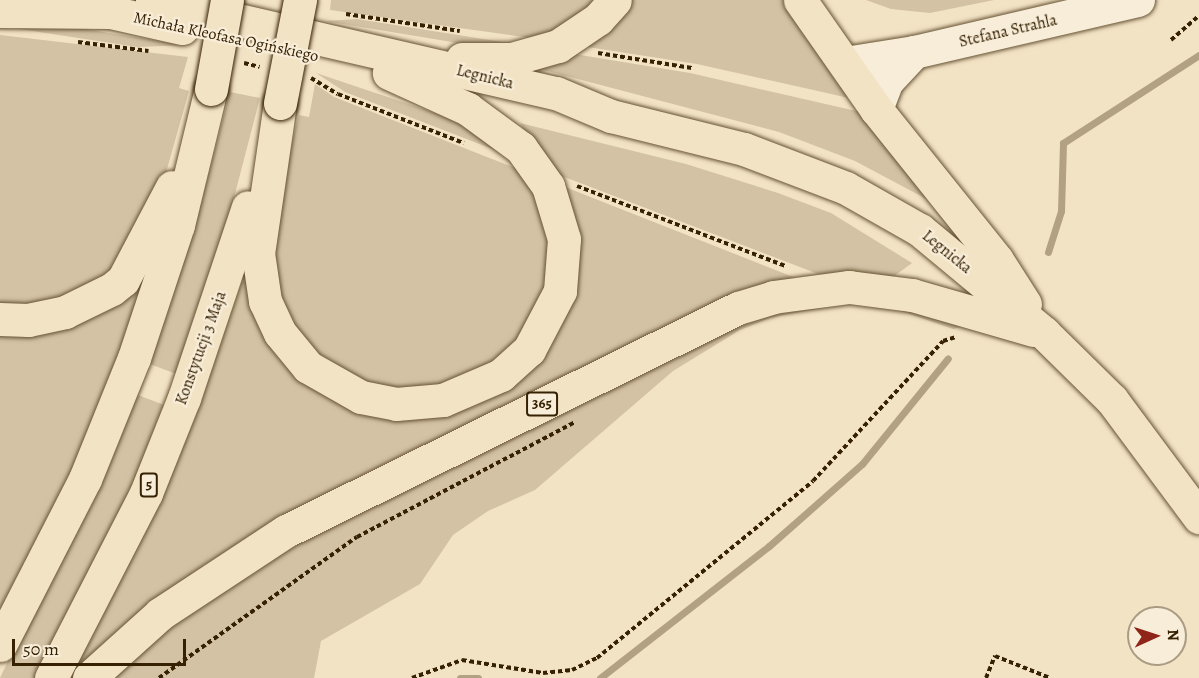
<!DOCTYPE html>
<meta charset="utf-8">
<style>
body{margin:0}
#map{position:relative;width:1199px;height:678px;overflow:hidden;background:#f3e3c5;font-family:Alegreya,serif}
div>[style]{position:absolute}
.green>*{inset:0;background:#d3c2a4}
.stream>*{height:7px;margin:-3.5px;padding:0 3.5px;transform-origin:3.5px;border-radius:3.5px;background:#b3a183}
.path>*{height:4px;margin-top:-2px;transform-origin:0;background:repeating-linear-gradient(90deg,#362102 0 4.5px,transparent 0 7.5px)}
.roads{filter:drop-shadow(0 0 2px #655233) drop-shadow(0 0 2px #655233)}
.minor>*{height:33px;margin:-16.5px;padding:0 16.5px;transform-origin:16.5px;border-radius:16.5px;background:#f7edd9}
.major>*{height:33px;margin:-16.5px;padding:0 16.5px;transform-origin:16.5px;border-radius:16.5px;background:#f3e3c5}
.bridges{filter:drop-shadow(0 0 2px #362102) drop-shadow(0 0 2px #362102)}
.major-bridge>*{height:33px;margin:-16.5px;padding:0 16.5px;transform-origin:16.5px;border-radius:16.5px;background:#f3e3c5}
span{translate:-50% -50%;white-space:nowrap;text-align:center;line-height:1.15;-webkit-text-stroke:4.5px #f7edd9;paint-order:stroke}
.shield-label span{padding:2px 4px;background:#f7edd9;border:2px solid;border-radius:4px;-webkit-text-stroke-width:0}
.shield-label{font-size:15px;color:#362102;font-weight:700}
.street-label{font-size:16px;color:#362102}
.north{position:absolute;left:1127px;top:606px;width:60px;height:60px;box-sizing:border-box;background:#f7edd9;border:2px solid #aa9b83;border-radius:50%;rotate:87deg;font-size:16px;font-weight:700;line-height:24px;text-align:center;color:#362102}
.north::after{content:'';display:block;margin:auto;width:21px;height:27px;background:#8f2418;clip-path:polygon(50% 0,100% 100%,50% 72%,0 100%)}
.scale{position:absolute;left:12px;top:639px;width:174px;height:27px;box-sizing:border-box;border:3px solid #362102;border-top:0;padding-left:8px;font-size:18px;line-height:21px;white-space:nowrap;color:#362102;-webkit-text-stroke:4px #f7edd9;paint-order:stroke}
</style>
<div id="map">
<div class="green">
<i style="clip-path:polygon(331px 0,602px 0,546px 40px,330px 10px)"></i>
<i style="clip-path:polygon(627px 0,786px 0,849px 98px,697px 64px,581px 46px)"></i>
<i style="clip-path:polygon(866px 0,994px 0,930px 13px,891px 9px)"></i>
<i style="clip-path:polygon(357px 19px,527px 46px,470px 45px,325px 21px)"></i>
<i style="clip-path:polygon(28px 20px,172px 43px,190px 45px,137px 47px,0 26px)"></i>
<i style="clip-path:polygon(0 35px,188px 57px,179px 88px,189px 91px,151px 226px,143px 242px,79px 296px,0 308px)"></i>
<i style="clip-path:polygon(568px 53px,690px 73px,865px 113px,932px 202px,855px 161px,779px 132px,536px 68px)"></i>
<i style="clip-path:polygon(316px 73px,474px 126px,508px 155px,345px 92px)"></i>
<i style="clip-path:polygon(315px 84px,334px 97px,528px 173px,554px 257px,530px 331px,468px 380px,382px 392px,316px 358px,276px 300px,272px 217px,299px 115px,309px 117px)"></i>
<i style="clip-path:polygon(230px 92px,260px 98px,213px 278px,179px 375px,147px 363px,207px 180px)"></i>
<i style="clip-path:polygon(520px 123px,686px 164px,778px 193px,831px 213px,912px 263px,893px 277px,826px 277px,554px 173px)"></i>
<i style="clip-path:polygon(560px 185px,801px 280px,332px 494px,75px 670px,199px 402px,242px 282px,247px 281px,358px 408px,539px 356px)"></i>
<i style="clip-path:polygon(138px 284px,141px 287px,121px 353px,72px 474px,0 615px,0 330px)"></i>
<i style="clip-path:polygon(849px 298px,910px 306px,969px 325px,953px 329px,886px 306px,852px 302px,770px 318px,740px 330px,673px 371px,535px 490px,488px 511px,453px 535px,420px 584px,321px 641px,314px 678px,104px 678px,215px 587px,341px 514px,743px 318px,775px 307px)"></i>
<i style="clip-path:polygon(135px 394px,167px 406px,134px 487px,36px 678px,0 678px)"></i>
</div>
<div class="stream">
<i style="left:1048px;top:252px;width:43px;rotate:-72.4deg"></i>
<i style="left:1061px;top:211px;width:68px;rotate:-88.3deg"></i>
<i style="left:1063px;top:143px;width:162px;rotate:-32.9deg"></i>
<i style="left:460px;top:678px;width:18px"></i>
<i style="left:600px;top:678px;width:214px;rotate:-38deg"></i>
<i style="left:769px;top:546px;width:124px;rotate:-41.4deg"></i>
<i style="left:862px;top:464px;width:136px;rotate:-50.9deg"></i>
</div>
<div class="path">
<i style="left:346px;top:14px;width:115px;rotate:8.5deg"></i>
<i style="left:1171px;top:40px;width:37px;rotate:-41deg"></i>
<i style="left:78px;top:42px;width:71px;rotate:7.3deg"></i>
<i style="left:598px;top:53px;width:95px;rotate:9.1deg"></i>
<i style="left:244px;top:63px;width:16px;rotate:14deg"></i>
<i style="left:311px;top:78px;width:31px;rotate:31deg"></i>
<i style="left:338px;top:94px;width:135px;rotate:21.3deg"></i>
<i style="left:577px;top:186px;width:223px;rotate:21deg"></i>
<i style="left:159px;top:678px;width:243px;rotate:-35.5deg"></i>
<i style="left:357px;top:537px;width:246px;rotate:-27.8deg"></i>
<i style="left:412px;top:678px;width:53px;rotate:-19.8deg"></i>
<i style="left:462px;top:660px;width:82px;rotate:9.1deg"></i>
<i style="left:543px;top:673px;width:29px;rotate:-6deg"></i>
<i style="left:572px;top:670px;width:28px;rotate:-26deg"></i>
<i style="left:597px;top:658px;width:279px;rotate:-39.3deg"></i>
<i style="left:813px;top:481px;width:191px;rotate:-47.1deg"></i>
<i style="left:943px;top:341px;width:14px;rotate:-17deg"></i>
<i style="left:986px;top:678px;width:24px;rotate:-68deg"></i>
<i style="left:995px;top:656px;width:59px;rotate:21.8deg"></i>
</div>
<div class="roads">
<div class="minor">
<i style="left:845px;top:63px;width:70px;rotate:-9.1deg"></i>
<i style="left:914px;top:52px;width:230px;rotate:-13.1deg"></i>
<i style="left:876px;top:109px;width:30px;rotate:-69deg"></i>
<i style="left:887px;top:81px;width:40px;rotate:-47deg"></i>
</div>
<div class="major">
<i style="left:152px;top:0;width:415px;rotate:13deg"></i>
<i style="left:556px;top:93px;width:60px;rotate:22.7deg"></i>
<i style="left:611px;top:116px;width:137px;rotate:13.9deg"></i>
<i style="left:744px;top:149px;width:109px;rotate:20.9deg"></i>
<i style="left:846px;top:188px;width:85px;rotate:29.6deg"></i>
<i style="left:920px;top:230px;width:161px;rotate:39.7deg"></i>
<i style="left:1044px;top:333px;width:95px;rotate:44.6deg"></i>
<i style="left:1112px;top:400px;width:146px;rotate:53.4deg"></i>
<i style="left:800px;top:0;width:133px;rotate:55.1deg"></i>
<i style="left:876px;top:109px;width:193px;rotate:51.3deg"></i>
<i style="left:997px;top:260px;width:52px;rotate:57.5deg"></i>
<i style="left:0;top:11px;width:110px;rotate:0.5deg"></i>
<i style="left:110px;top:12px;width:74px;rotate:12.5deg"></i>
<i style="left:462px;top:59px;width:50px"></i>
<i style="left:512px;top:59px;width:48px;rotate:-15.8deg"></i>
<i style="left:558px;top:46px;width:48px;rotate:-34deg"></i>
<i style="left:598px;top:19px;width:25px;rotate:-48deg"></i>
<i style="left:280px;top:103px;width:152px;rotate:98.3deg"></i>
<i style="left:258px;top:253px;width:49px;rotate:81.7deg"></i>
<i style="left:265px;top:301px;width:35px;rotate:65deg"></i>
<i style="left:280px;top:333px;width:44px;rotate:50.5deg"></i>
<i style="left:308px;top:367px;width:61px;rotate:29.5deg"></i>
<i style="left:361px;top:397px;width:36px;rotate:11deg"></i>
<i style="left:396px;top:404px;width:47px;rotate:-4.9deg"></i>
<i style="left:443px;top:400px;width:63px;rotate:-23.3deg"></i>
<i style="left:501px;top:375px;width:38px;rotate:-42deg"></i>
<i style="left:529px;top:350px;width:67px;rotate:-62.3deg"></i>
<i style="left:560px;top:291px;width:52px;rotate:-85.6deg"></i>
<i style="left:564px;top:239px;width:55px;rotate:-106.8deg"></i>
<i style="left:548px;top:186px;width:47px;rotate:-125.4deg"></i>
<i style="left:521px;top:148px;width:66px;rotate:-143.7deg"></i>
<i style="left:468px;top:109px;width:87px;rotate:-155.5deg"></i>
<i style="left:0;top:319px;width:28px;rotate:2deg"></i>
<i style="left:28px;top:320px;width:38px;rotate:-12deg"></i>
<i style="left:65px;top:312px;width:52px;rotate:-26.1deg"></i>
<i style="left:112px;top:289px;width:14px;rotate:-39deg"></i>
<i style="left:123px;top:280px;width:105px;rotate:-62.2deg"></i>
<i style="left:0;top:645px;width:186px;rotate:-62.9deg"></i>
<i style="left:85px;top:479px;width:131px;rotate:-68deg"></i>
<i style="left:134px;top:358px;width:140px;rotate:-71.7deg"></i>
<i style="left:178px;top:225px;width:140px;rotate:-76.4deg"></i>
<i style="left:51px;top:678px;width:208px;rotate:-62.8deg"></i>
<i style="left:146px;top:493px;width:102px;rotate:-68.2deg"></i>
<i style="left:184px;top:398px;width:201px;rotate:-71.5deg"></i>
<i style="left:89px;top:678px;width:96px;rotate:-42deg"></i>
<i style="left:160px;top:614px;width:151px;rotate:-33.4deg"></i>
<i style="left:286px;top:531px;width:504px;rotate:-26.26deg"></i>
<i style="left:738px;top:308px;width:37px;rotate:-17deg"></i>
<i style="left:773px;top:297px;width:77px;rotate:-7.5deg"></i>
<i style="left:849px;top:287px;width:64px;rotate:7.2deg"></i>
<i style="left:912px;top:295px;width:126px;rotate:16.1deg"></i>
</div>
</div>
<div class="bridges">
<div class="major-bridge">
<i style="left:211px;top:89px;width:90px;rotate:-79.8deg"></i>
<i style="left:280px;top:103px;width:105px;rotate:-79deg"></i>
</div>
</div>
<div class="shield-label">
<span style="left:542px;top:404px">365</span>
<span style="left:149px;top:485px">5</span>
</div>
<div class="street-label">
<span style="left:1008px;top:31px;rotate:-13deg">Stefana Strahla</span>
<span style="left:226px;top:37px;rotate:12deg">Michała Kleofasa Ogińskiego</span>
<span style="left:485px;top:77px;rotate:14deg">Legnicka</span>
<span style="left:947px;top:252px;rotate:39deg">Legnicka</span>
<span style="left:201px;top:348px;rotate:-70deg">Konstytucji 3 Maja</span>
</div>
<div class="north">N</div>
<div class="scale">50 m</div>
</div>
